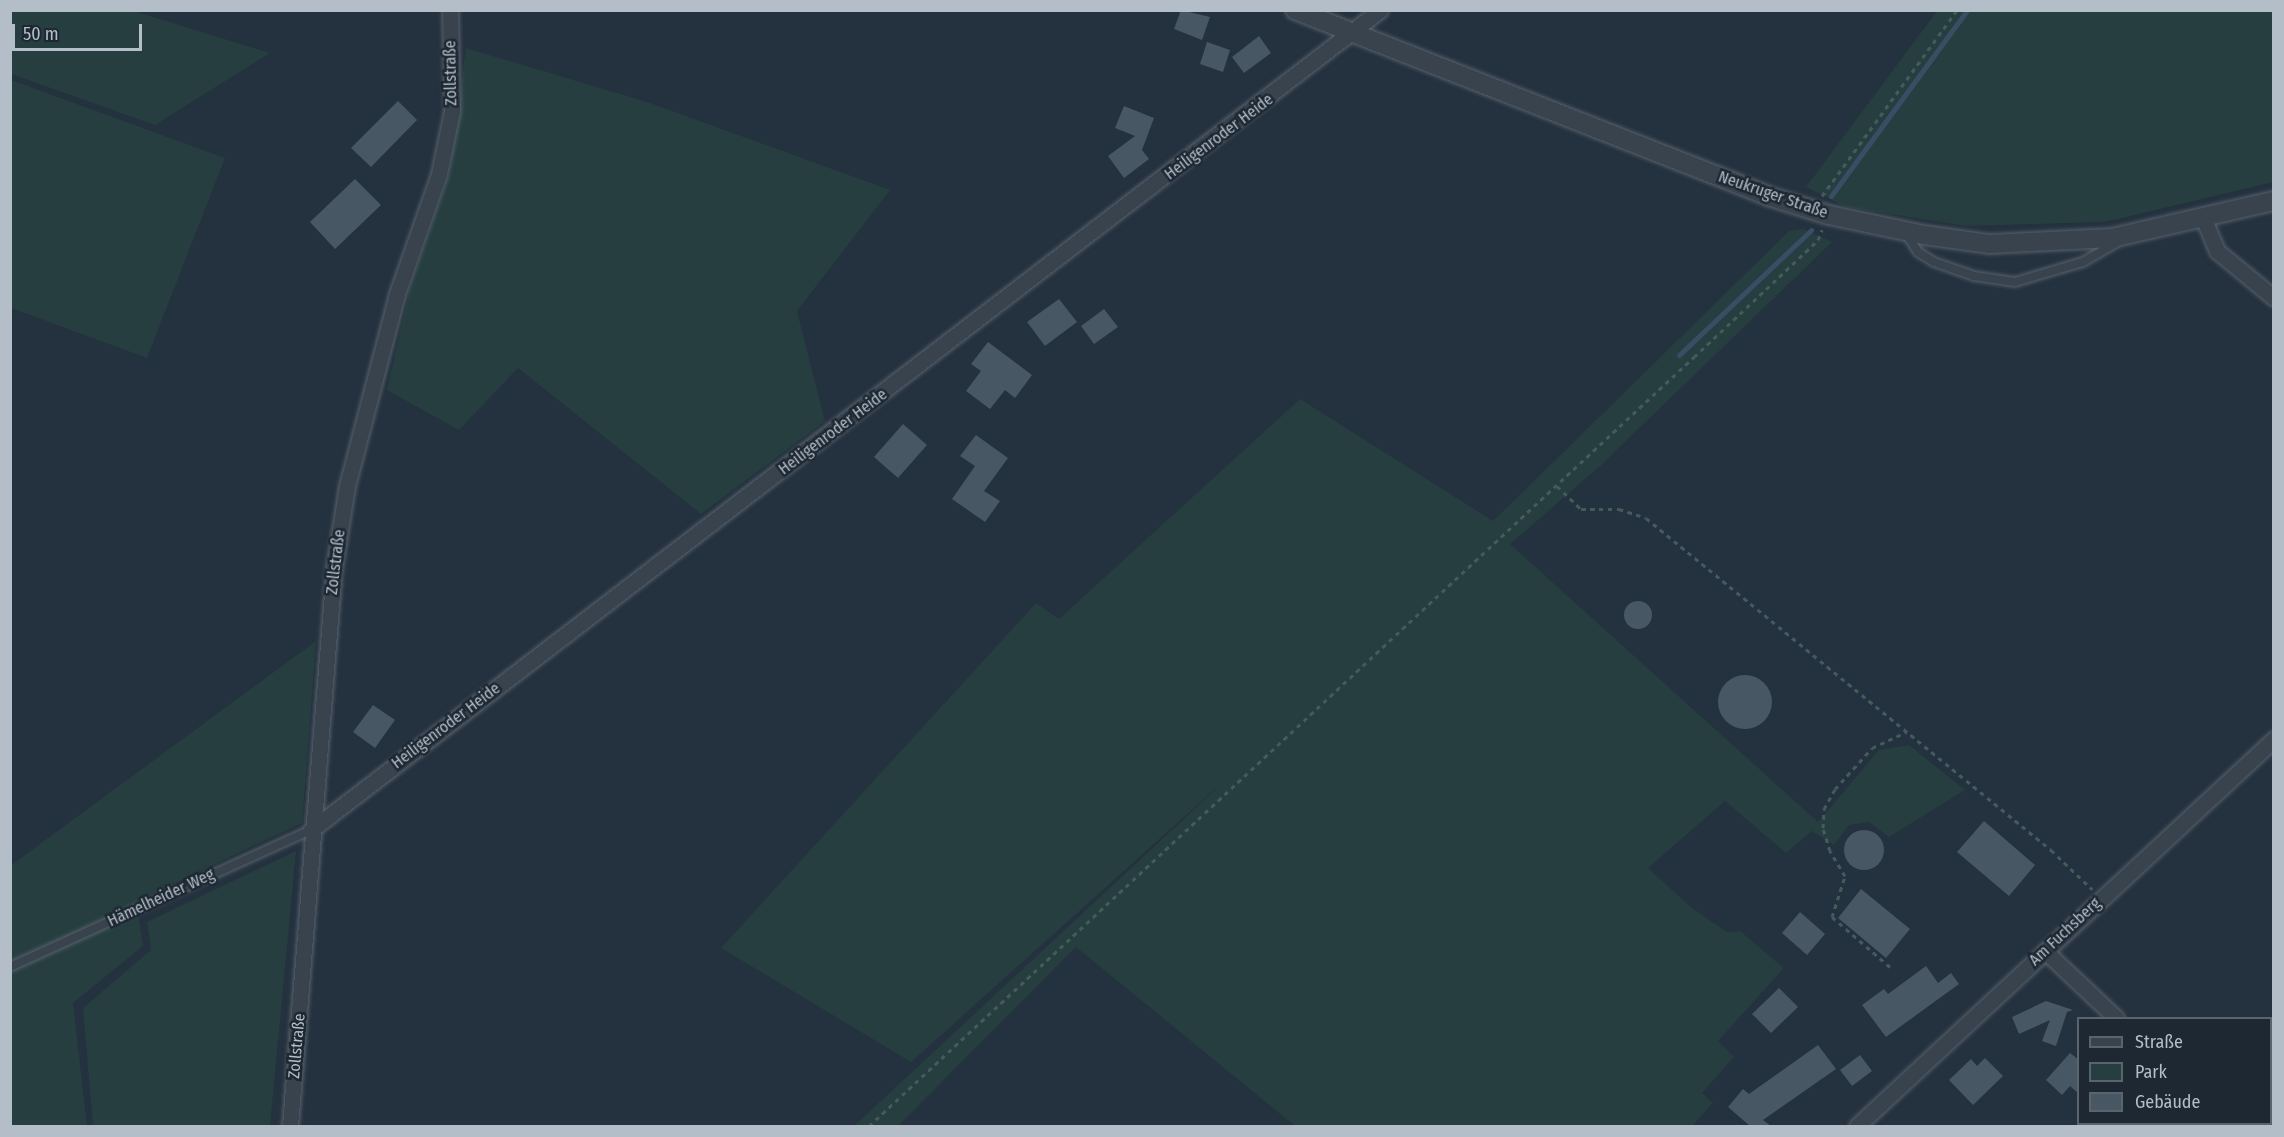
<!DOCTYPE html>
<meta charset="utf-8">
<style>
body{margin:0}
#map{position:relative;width:2284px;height:1137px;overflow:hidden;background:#24313e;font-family:"Fira Sans Condensed",sans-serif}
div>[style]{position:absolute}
.green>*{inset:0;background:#263e3f}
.stream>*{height:5px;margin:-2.5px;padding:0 2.5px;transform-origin:2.5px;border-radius:2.5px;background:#384e65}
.building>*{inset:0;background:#485764}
.round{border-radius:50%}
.path>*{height:3px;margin-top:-1.5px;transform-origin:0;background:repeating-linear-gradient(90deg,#445b5c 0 4.5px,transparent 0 9px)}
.roads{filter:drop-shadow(0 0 2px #56616c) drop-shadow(0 0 2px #56616c)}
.service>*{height:8px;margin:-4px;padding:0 4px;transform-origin:4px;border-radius:4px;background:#38434e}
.minor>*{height:15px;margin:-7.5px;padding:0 7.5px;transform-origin:7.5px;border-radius:7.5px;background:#38434e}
.tertiary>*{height:18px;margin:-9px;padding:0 9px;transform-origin:9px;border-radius:9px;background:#38434e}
span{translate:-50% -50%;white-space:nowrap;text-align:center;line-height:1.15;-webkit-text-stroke:5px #1d2833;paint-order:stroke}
.street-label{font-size:16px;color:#b4bec9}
.frame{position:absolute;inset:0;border:12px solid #b4bec9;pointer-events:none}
.legend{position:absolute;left:2077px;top:1017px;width:195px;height:108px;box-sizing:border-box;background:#1d2833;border:2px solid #59646f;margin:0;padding:8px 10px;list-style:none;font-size:18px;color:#b4bec9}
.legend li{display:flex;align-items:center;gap:12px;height:30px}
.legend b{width:30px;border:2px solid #59646f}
.scale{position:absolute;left:12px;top:24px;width:130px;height:27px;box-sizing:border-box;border:3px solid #b4bec9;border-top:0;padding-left:8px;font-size:18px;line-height:21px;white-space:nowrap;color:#b4bec9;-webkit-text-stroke:4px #1d2833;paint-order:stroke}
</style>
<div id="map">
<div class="green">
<i style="clip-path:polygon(11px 10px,134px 11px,270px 53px,155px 125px,11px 74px)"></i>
<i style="clip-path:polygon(1937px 11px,2273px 11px,2273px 182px,2105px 222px,1966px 226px,1846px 207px,1806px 187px)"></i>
<i style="clip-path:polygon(466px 48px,650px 103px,890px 190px,797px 311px,825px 421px,701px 514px,518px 368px,459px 430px,387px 390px,411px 284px,450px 172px)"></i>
<i style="clip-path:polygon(11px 80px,225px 158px,147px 358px,11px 308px)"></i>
<i style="clip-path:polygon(1804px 229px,1832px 242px,1599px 467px,1510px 544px,1818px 822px,1879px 750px,1909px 745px,1965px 790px,1889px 837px,1869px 822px,1849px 825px,1834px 845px,1812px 831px,1786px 853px,1725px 801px,1648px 868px,1692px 908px,1727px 932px,1740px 931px,1784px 968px,1718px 1041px,1734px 1057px,1702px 1093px,1713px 1103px,1692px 1126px,1295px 1126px,1076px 947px,898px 1126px,854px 1126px,1232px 774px,911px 1062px,721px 948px,1036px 603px,1059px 619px,1300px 399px,1493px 521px,1789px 231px)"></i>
<i style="clip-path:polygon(316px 641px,302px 823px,136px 901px,143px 946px,73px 1003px,87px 1126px,11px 1126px,10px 866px)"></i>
<i style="clip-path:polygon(296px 851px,270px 1126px,93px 1126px,83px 1008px,151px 950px,147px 922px)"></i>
</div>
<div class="stream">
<i style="left:1831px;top:196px;width:230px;rotate:-53.8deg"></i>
<i style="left:1679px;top:355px;width:182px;rotate:-43.4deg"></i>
</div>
<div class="building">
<i style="clip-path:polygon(1181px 10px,1210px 17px,1202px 40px,1174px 29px)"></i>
<i style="clip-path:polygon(1259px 36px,1271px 53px,1244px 73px,1232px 57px)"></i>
<i style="clip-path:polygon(1207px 42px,1230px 50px,1223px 72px,1200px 64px)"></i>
<i style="clip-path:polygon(398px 101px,417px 120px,371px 167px,351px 148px)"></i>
<i style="clip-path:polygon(1124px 106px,1154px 118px,1142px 150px,1149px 159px,1124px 178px,1108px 156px,1135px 136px,1115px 128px)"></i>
<i style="clip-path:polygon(355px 179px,381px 205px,335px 249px,310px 222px)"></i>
<i style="clip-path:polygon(1059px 299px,1077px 322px,1045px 346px,1027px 322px)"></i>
<i style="clip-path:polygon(1104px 309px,1118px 327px,1094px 344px,1081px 326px)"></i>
<i style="clip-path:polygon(988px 342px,1032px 375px,1015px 398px,1005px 390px,990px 409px,966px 391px,981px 371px,971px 364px)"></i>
<i style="clip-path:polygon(903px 424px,927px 445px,898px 478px,874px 457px)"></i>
<i style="clip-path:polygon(976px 435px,1008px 458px,984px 491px,1000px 501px,985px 522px,952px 499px,975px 466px,960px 456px)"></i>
<i class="round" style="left:1624px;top:601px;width:28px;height:28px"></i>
<i class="round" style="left:1718px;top:675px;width:54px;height:54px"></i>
<i style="clip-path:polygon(373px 705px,395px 720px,375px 748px,353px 732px)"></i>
<i style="clip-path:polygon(1984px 821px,2035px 865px,2009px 896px,1957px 852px)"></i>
<i class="round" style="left:1844px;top:830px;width:40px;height:40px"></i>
<i style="clip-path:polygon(1861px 889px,1910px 929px,1886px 958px,1838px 918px)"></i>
<i style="clip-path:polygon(1800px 912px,1825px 934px,1807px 955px,1782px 933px)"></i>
<i style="clip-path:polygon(1926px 966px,1938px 983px,1951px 973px,1959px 984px,1886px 1037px,1862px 1005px,1884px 989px,1888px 994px)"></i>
<i style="clip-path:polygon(1779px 988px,1798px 1007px,1771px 1033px,1752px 1014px)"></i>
<i style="clip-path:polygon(2046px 1001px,2073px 1010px,2067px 1012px,2056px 1046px,2042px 1041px,2050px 1020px,2019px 1034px,2012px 1017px)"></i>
<i style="clip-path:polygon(1818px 1045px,1836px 1069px,1763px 1120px,1771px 1126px,1750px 1126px,1728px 1107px,1743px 1089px,1749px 1094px)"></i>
<i style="clip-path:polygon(2070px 1053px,2079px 1060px,2079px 1094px,2070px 1086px,2062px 1095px,2046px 1080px)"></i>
<i style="clip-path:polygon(1860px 1055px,1872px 1071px,1852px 1086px,1840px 1070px)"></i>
<i style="clip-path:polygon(1985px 1058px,2003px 1076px,1973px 1105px,1949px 1080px,1971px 1059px,1977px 1066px)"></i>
</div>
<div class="path">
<i style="left:1822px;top:196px;width:230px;rotate:-54deg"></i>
<i style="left:1557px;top:486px;width:33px;rotate:44deg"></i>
<i style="left:1581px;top:509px;width:38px"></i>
<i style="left:1619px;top:509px;width:28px;rotate:18deg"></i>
<i style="left:1646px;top:518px;width:524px;rotate:39.34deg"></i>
<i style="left:2051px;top:850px;width:57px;rotate:43.6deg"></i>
<i style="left:1890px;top:967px;width:77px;rotate:-139.2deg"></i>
<i style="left:1832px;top:917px;width:43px;rotate:-72.4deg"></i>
<i style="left:1845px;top:876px;width:29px;rotate:-121deg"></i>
<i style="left:1830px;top:851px;width:24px;rotate:-107deg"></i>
<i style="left:1823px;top:828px;width:19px;rotate:-87deg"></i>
<i style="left:1824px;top:809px;width:23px;rotate:-61deg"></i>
<i style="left:1835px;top:789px;width:55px;rotate:-47.9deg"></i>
<i style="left:1872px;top:748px;width:38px;rotate:-25deg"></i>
<i style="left:869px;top:1126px;width:1128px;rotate:-42.99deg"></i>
<i style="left:1694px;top:357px;width:170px;rotate:-43.3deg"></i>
<i style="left:1818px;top:240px;width:11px;rotate:-68deg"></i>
</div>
<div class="roads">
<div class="service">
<i style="left:1907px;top:235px;width:20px;rotate:57deg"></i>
<i style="left:1918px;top:252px;width:19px;rotate:32deg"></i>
<i style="left:1934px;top:262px;width:42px;rotate:19.3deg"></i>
<i style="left:1974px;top:276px;width:41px;rotate:8.3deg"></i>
<i style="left:2015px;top:282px;width:71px;rotate:-16.4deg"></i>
<i style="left:2083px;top:262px;width:39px;rotate:-30deg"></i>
<i style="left:10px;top:967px;width:331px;rotate:-24.5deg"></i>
</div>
<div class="minor">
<i style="left:2204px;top:220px;width:34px;rotate:67deg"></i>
<i style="left:2217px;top:251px;width:74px;rotate:39.5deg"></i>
<i style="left:311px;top:830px;width:1347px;rotate:-37.49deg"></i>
<i style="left:2045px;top:951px;width:98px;rotate:43.3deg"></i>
<i style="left:2228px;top:1124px;width:4px;rotate:34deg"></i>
<i style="left:290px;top:1126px;width:560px;rotate:-85.49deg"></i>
<i style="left:334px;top:568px;width:83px;rotate:-81deg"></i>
<i style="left:347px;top:486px;width:198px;rotate:-75.4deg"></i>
<i style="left:397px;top:294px;width:127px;rotate:-70.7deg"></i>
<i style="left:439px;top:174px;width:64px;rotate:-78.3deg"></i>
<i style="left:452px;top:111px;width:101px;rotate:-91.1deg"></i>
<i style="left:1857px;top:1126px;width:569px;rotate:-42.86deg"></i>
<i style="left:2203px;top:1126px;width:4px;rotate:-34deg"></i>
</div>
<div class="tertiary">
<i style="left:1295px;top:10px;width:511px;rotate:21.45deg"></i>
<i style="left:1771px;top:197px;width:61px;rotate:17.2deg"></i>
<i style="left:1829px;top:215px;width:97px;rotate:11.9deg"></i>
<i style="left:1924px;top:235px;width:67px;rotate:7.8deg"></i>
<i style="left:1990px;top:244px;width:122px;rotate:-2.8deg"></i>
<i style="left:2112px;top:238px;width:166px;rotate:-12.9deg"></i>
</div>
</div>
<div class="street-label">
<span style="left:451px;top:73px;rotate:-91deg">Zollstraße</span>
<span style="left:1219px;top:137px;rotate:-37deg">Heiligenroder Heide</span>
<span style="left:1773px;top:195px;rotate:19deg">Neukruger Straße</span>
<span style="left:833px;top:432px;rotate:-37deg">Heiligenroder Heide</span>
<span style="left:336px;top:562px;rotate:-83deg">Zollstraße</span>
<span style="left:446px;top:726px;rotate:-37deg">Heiligenroder Heide</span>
<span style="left:161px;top:898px;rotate:-25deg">Hämelheider Weg</span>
<span style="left:2065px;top:932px;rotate:-43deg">Am Fuchsberg</span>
<span style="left:297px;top:1046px;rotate:-85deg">Zollstraße</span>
</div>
<div class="frame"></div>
<ul class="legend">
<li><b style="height:8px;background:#38434e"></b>Straße</li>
<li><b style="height:16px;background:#263e3f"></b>Park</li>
<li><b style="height:16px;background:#485764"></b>Gebäude</li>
</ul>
<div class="scale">50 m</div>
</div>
